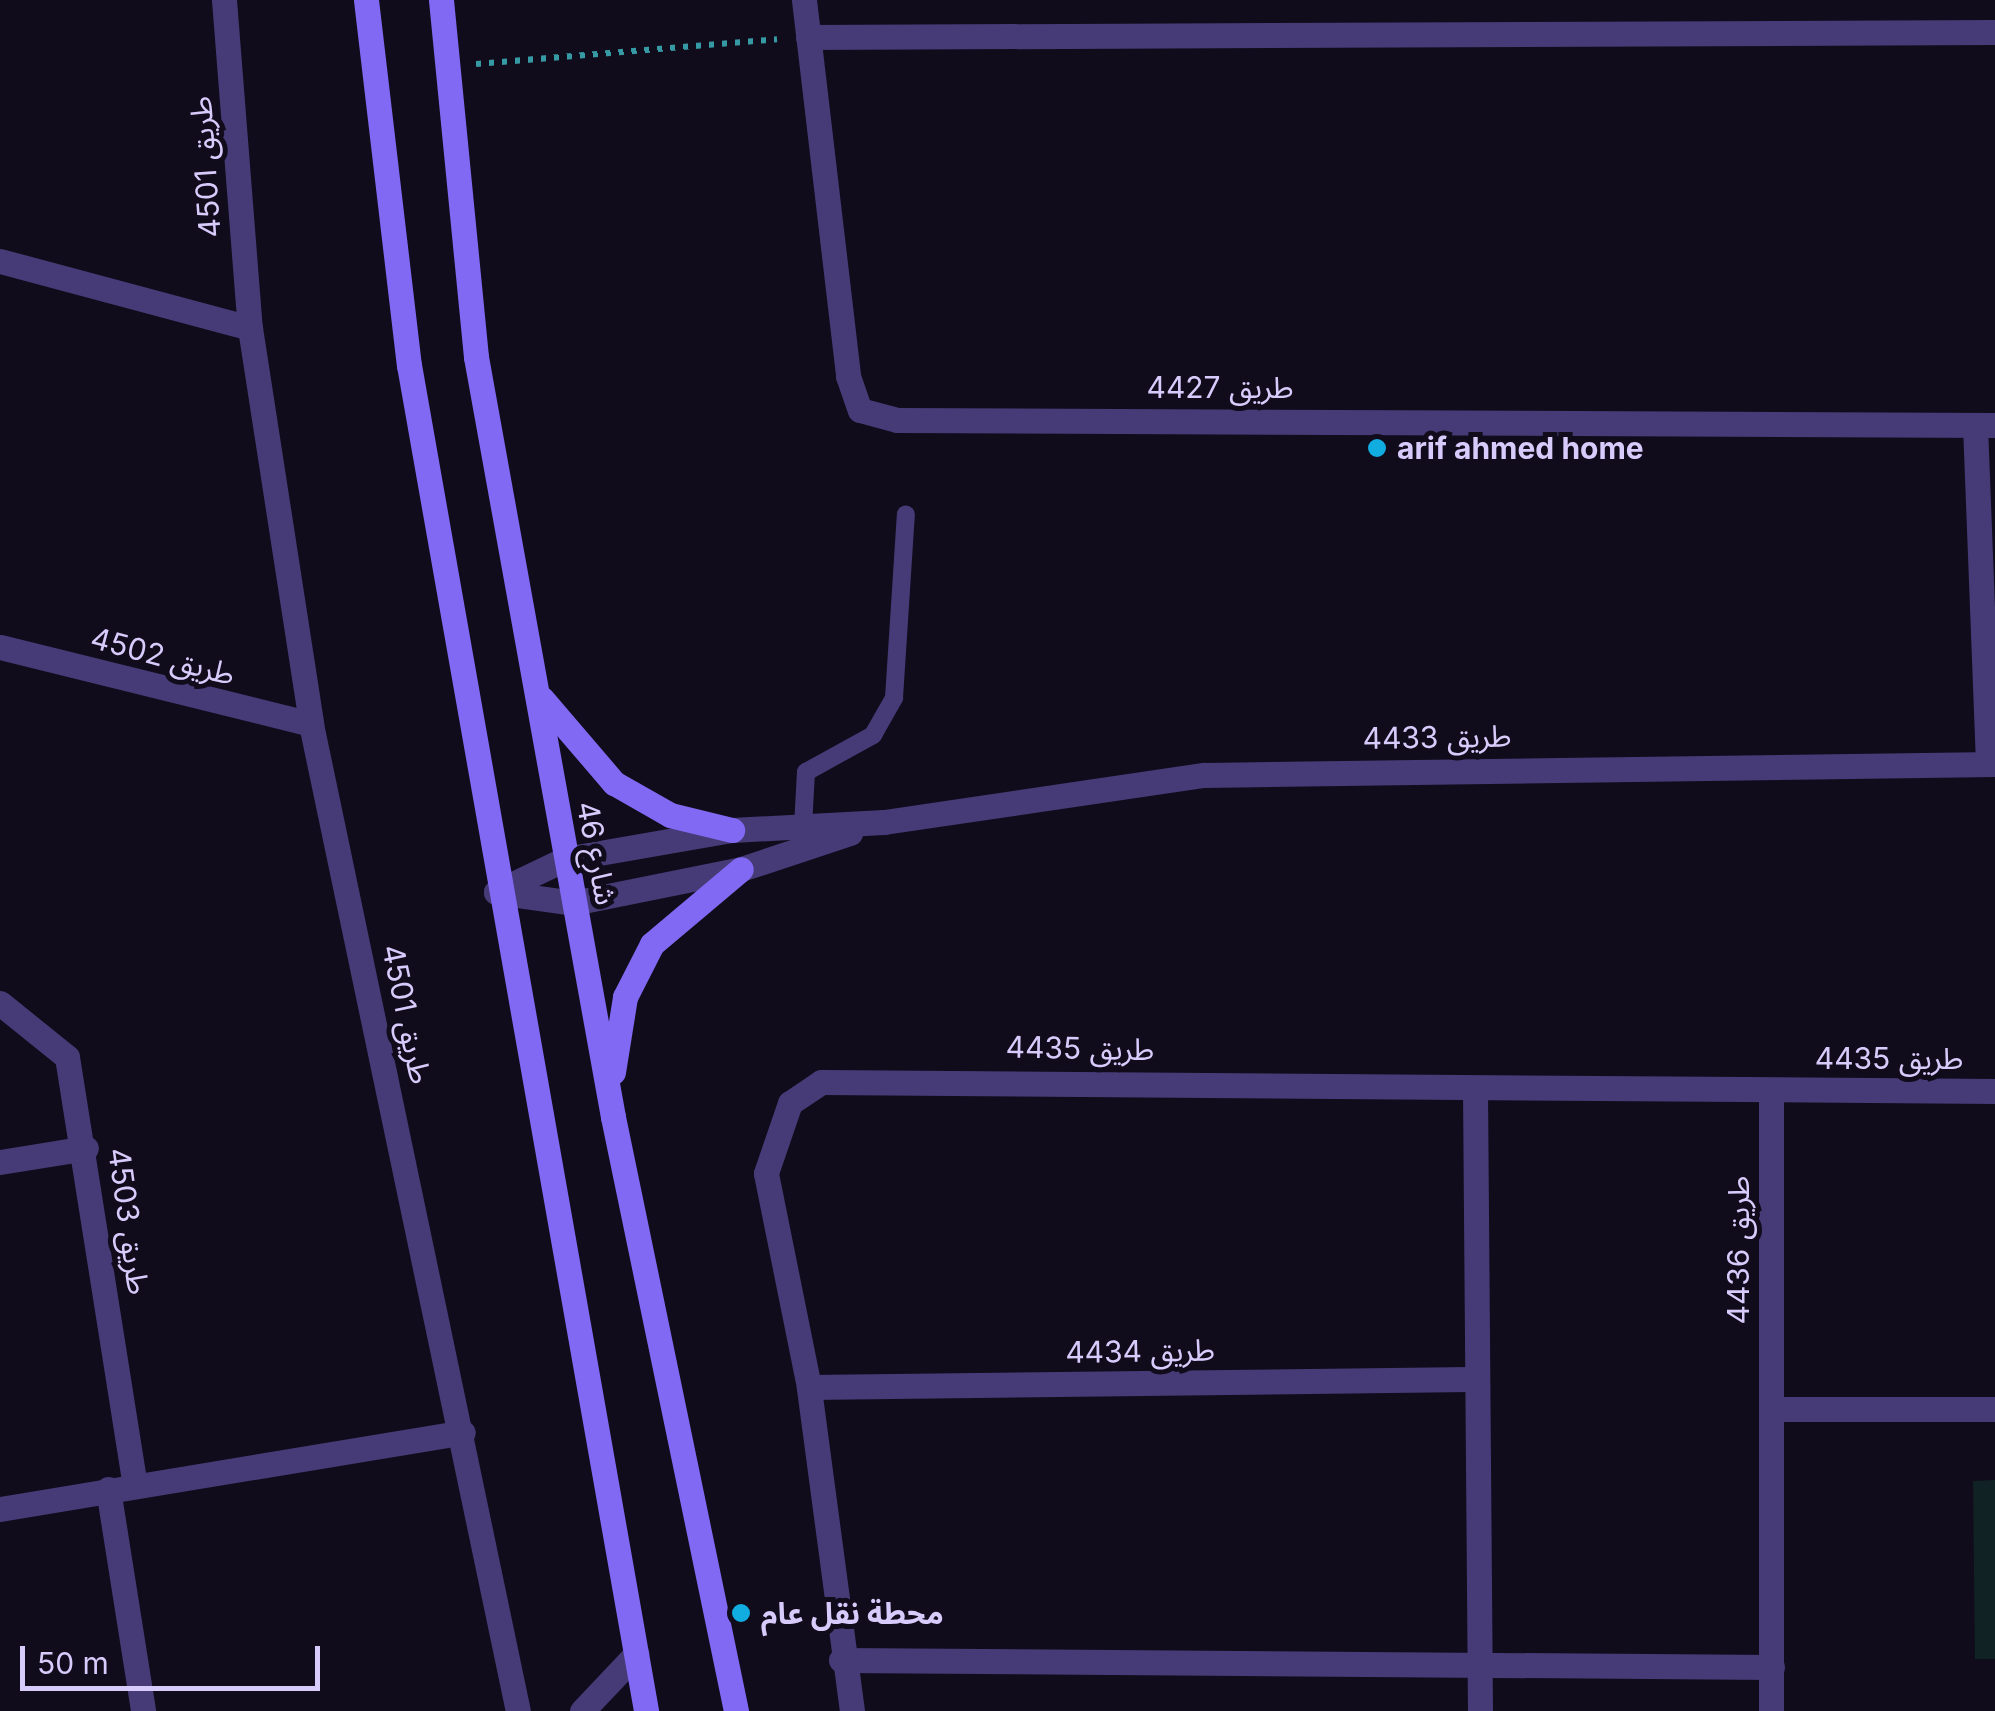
<!DOCTYPE html>
<meta charset="utf-8">
<style>
body{margin:0}
#map{position:relative;width:1995px;height:1711px;overflow:hidden;background:#110c1b;font-family:Inter,"Noto Sans Arabic",sans-serif}
div>[style]{position:absolute}
.green>*{inset:0;background:#102224}
.path>*{height:6px;margin-top:-3px;transform-origin:0;background:repeating-linear-gradient(90deg,#369aa4 0 5px,transparent 0 13px)}
.lane>*{height:18px;margin:-9px;padding:0 9px;transform-origin:9px;border-radius:9px;background:#463b77}
.street>*{height:25px;margin:-12.5px;padding:0 12.5px;transform-origin:12.5px;border-radius:12.5px;background:#463b77}
.secondary>*{height:25px;margin:-12.5px;padding:0 12.5px;transform-origin:12.5px;border-radius:12.5px;background:#8269f3}
.dots>*{width:28px;height:28px;translate:-50% -50%;box-sizing:border-box;border:5px solid #110c1b;border-radius:50%}
span{translate:-50% -50%;white-space:nowrap;text-align:center;line-height:1.15;-webkit-text-stroke:10px #110c1b;paint-order:stroke}
.street-label{font-size:30px;color:#d7cbfb}
.poi-label{font-size:30px;color:#d7cbfb;font-weight:700}
.left{translate:0 -50%;text-align:left}
.scale{position:absolute;left:20px;top:1646px;width:300px;height:45px;box-sizing:border-box;border:5px solid #d7cbfb;border-top:0;padding-left:12px;font-size:30px;line-height:35px;white-space:nowrap;color:#d7cbfb;-webkit-text-stroke:8px #110c1b;paint-order:stroke}
</style>
<div id="map">
<div class="green">
<i style="clip-path:polygon(1995px 1480px,1995px 1659px,1975px 1659px,1973px 1481px)"></i>
</div>
<div class="path">
<i style="left:476px;top:64px;width:302px;rotate:-4.7deg"></i>
</div>
<div class="lane">
<i style="left:803px;top:827px;width:55px;rotate:-86.9deg"></i>
<i style="left:806px;top:772px;width:77px;rotate:-28.9deg"></i>
<i style="left:873px;top:735px;width:43px;rotate:-60.4deg"></i>
<i style="left:894px;top:698px;width:184px;rotate:-86.3deg"></i>
</div>
<div class="street">
<i style="left:224px;top:0;width:329px;rotate:85.5deg"></i>
<i style="left:250px;top:328px;width:401px;rotate:81.2deg"></i>
<i style="left:311px;top:724px;width:1008px;rotate:78.16deg"></i>
<i style="left:804px;top:0;width:379px;rotate:83.3deg"></i>
<i style="left:848px;top:376px;width:36px;rotate:71deg"></i>
<i style="left:860px;top:410px;width:38px;rotate:15deg"></i>
<i style="left:897px;top:420px;width:1098px;rotate:0.26deg"></i>
<i style="left:808px;top:37px;width:1187px;rotate:-0.24deg"></i>
<i style="left:0;top:261px;width:259px;rotate:15deg"></i>
<i style="left:1975px;top:425px;width:339px;rotate:87.8deg"></i>
<i style="left:0;top:647px;width:320px;rotate:13.9deg"></i>
<i style="left:496px;top:892px;width:76px;rotate:-25.6deg"></i>
<i style="left:565px;top:859px;width:169px;rotate:-9.9deg"></i>
<i style="left:732px;top:830px;width:152px;rotate:-3deg"></i>
<i style="left:884px;top:822px;width:323px;rotate:-8.4deg"></i>
<i style="left:1204px;top:775px;width:791px;rotate:-0.8deg"></i>
<i style="left:496px;top:892px;width:78px;rotate:8.1deg"></i>
<i style="left:573px;top:903px;width:171px;rotate:-11.4deg"></i>
<i style="left:741px;top:869px;width:115px;rotate:-18.3deg"></i>
<i style="left:0;top:1003px;width:86px;rotate:38.9deg"></i>
<i style="left:67px;top:1057px;width:430px;rotate:81deg"></i>
<i style="left:1475px;top:1089px;width:622px;rotate:89.54deg"></i>
<i style="left:0;top:1162px;width:87px;rotate:-9.2deg"></i>
<i style="left:809px;top:1387px;width:662px;rotate:-0.69deg"></i>
<i style="left:1771px;top:1409px;width:224px"></i>
<i style="left:108px;top:1489px;width:225px;rotate:81deg"></i>
<i style="left:0;top:1509px;width:469px;rotate:-9.4deg"></i>
<i style="left:841px;top:1660px;width:931px;rotate:0.43deg"></i>
<i style="left:582px;top:1711px;width:79px;rotate:-46.5deg"></i>
<i style="left:852px;top:1711px;width:327px;rotate:-97.6deg"></i>
<i style="left:809px;top:1387px;width:218px;rotate:-101.4deg"></i>
<i style="left:766px;top:1173px;width:74px;rotate:-71.1deg"></i>
<i style="left:790px;top:1103px;width:37px;rotate:-34deg"></i>
<i style="left:821px;top:1082px;width:1174px;rotate:0.44deg"></i>
<i style="left:1771px;top:1711px;width:620px;rotate:-90deg"></i>
</div>
<div class="secondary">
<i style="left:366px;top:0;width:368px;rotate:83.3deg"></i>
<i style="left:409px;top:365px;width:1367px;rotate:80.01deg"></i>
<i style="left:441px;top:0;width:359px;rotate:84.4deg"></i>
<i style="left:476px;top:357px;width:772px;rotate:79.78deg"></i>
<i style="left:613px;top:1117px;width:607px;rotate:78.3deg"></i>
<i style="left:542px;top:699px;width:111px;rotate:49.4deg"></i>
<i style="left:614px;top:783px;width:64px;rotate:29.7deg"></i>
<i style="left:670px;top:815px;width:64px;rotate:13.6deg"></i>
<i style="left:613px;top:1072px;width:76px;rotate:-80.9deg"></i>
<i style="left:625px;top:997px;width:59px;rotate:-63deg"></i>
<i style="left:652px;top:944px;width:116px;rotate:-40.1deg"></i>
</div>
<div class="dots">
<i style="left:1377px;top:448px;background:#11ace0"></i>
<i style="left:741px;top:1613px;background:#11ace0"></i>
</div>
<div class="street-label">
<span style="left:205px;top:167px;rotate:-94deg">طريق 4501</span>
<span style="left:1220px;top:387px">طريق 4427</span>
<span style="left:163px;top:656px;rotate:15deg">طريق 4502</span>
<span style="left:1437px;top:737px;rotate:-1deg">طريق 4433</span>
<span style="left:597px;top:853px;rotate:79deg">شارع 46</span>
<span style="left:407px;top:1014px;rotate:78deg">طريق 4501</span>
<span style="left:1080px;top:1048px;rotate:1deg">طريق 4435</span>
<span style="left:1889px;top:1058px">طريق 4435</span>
<span style="left:129px;top:1221px;rotate:82deg">طريق 4503</span>
<span style="left:1738px;top:1250px;rotate:-90deg">طريق 4436</span>
<span style="left:1140px;top:1351px;rotate:-1deg">طريق 4434</span>
</div>
<div class="poi-label">
<span class="left" style="left:1397px;top:448px">arif ahmed home</span>
<span class="left" style="left:761px;top:1613px">محطة نقل عام</span>
</div>
<div class="scale">50 m</div>
</div>
